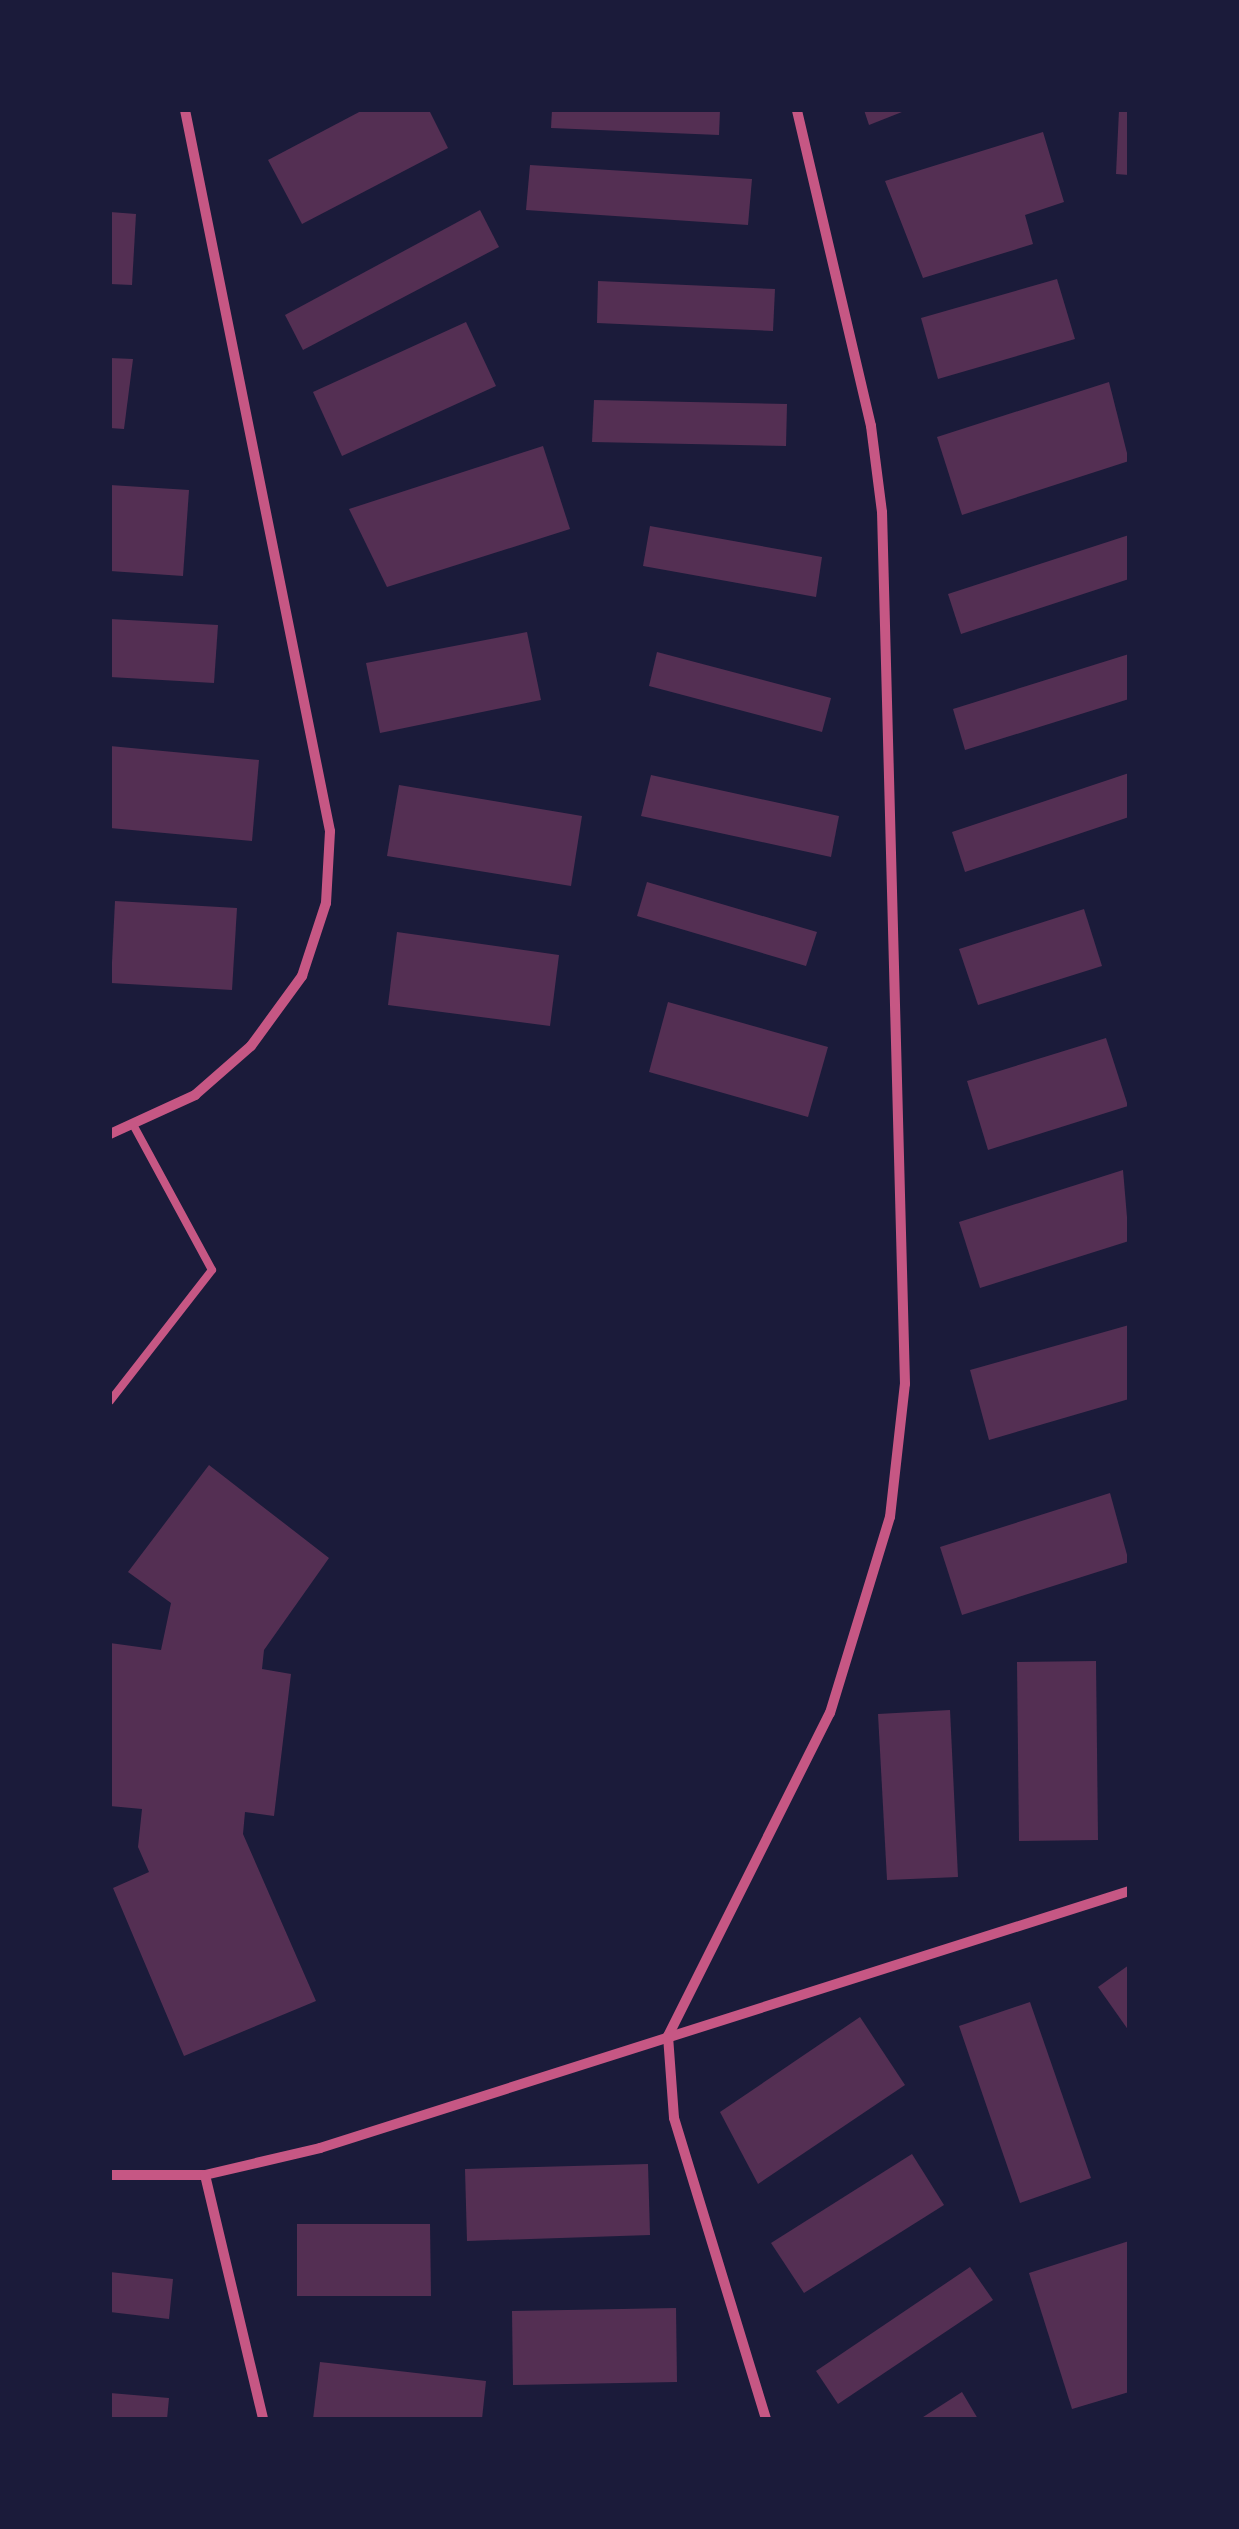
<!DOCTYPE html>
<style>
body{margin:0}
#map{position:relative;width:1239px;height:2529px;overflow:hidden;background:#1b1b3a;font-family:Poppins,sans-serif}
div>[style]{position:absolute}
.building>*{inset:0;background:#542f53}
.service>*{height:8px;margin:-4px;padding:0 4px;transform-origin:4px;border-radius:4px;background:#c65784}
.minor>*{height:10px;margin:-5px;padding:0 5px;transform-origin:5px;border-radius:5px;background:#c65784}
span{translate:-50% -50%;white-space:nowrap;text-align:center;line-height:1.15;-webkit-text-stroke:8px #1b1b3a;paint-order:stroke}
.frame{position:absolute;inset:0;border:112px solid #1b1b3a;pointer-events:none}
</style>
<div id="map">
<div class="building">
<i style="clip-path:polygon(363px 110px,429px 110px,448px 148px,302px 224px,268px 160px)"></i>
<i style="clip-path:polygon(552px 110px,720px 110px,719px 135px,551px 128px)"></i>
<i style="clip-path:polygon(864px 110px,907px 110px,869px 125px)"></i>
<i style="clip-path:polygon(1119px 110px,1129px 110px,1129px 175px,1116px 174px)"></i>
<i style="clip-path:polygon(1043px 132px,1064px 202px,1025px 215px,1033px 244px,923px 278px,885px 181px)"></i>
<i style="clip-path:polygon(530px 165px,752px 179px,748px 225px,526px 210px)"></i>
<i style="clip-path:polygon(480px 210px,499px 247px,303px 350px,285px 315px)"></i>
<i style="clip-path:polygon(110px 212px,136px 214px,132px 285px,110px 284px)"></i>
<i style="clip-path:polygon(1057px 279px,1075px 339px,938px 379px,921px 318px)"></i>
<i style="clip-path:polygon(598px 281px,775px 289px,773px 331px,597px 323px)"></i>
<i style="clip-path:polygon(466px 322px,496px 386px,342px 456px,313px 392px)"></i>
<i style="clip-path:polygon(110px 358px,133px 359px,124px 429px,110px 428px)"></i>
<i style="clip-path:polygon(1109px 382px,1129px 461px,962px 515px,937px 437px)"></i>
<i style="clip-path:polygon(594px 400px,787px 404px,786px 446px,592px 442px)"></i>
<i style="clip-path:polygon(543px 446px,570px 529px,387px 587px,349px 509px)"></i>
<i style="clip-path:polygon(110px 485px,189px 490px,183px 576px,110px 571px)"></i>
<i style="clip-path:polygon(650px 526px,822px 557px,816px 597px,643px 566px)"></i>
<i style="clip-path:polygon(1129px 535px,1129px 579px,961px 634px,948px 594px)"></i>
<i style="clip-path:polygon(110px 619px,218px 625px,214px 683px,110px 677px)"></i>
<i style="clip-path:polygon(527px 632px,541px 700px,380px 733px,366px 663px)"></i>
<i style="clip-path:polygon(657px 652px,831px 698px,822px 732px,649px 686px)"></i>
<i style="clip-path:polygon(1129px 654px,1129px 699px,965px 750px,953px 709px)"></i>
<i style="clip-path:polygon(110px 746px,259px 760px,252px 841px,110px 828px)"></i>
<i style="clip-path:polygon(1129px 773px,1129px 817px,965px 872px,952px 832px)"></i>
<i style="clip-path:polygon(651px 775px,839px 816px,831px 857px,641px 816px)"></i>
<i style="clip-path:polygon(399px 785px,582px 816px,571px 886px,387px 856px)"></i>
<i style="clip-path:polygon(647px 882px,817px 932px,806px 966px,637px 916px)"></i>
<i style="clip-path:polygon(115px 901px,237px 908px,232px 990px,111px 983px)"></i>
<i style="clip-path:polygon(1084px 909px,1102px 966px,978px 1005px,959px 949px)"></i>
<i style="clip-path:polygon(397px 932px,559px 955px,550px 1026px,388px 1005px)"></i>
<i style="clip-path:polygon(668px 1002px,828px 1047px,808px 1117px,649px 1072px)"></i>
<i style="clip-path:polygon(1106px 1038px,1128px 1106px,988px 1150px,967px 1081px)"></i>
<i style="clip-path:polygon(1123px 1170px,1129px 1241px,980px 1288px,959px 1222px)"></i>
<i style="clip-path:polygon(1129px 1325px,1129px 1399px,989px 1440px,970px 1370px)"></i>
<i style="clip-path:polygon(209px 1465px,329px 1558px,264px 1650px,262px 1669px,291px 1674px,274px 1816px,245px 1812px,243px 1834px,316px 2001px,184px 2056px,113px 1888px,149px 1872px,138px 1847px,142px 1809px,110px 1806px,110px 1643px,161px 1650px,171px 1603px,128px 1572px)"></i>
<i style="clip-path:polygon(1110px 1493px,1129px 1562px,962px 1615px,940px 1547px)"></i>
<i style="clip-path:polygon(1096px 1661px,1098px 1840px,1019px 1841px,1017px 1662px)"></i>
<i style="clip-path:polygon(950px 1710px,958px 1877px,887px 1880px,878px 1714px)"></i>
<i style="clip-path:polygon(1129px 1965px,1129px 2031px,1098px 1987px)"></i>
<i style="clip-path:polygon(1030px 2002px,1091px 2178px,1020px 2203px,959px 2026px)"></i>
<i style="clip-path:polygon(860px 2017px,905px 2085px,758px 2184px,720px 2112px)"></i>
<i style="clip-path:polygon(912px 2154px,944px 2205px,804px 2293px,771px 2243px)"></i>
<i style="clip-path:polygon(648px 2164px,650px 2235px,467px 2241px,465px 2169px)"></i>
<i style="clip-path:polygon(297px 2224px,430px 2224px,431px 2296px,297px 2296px)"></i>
<i style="clip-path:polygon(1129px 2241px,1129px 2392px,1072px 2409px,1029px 2273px)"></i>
<i style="clip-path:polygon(970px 2267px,993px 2300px,838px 2404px,816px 2371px)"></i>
<i style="clip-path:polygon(110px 2272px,173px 2279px,169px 2319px,110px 2312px)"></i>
<i style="clip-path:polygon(676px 2308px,677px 2382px,513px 2385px,512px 2311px)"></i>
<i style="clip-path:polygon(320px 2362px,486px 2381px,482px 2419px,313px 2419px)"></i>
<i style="clip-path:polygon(962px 2392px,978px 2419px,920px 2419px)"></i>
<i style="clip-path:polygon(110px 2393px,169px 2398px,167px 2419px,110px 2419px)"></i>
</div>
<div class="service">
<i style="left:110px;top:1401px;width:166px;rotate:-52.1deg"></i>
<i style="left:212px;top:1270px;width:162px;rotate:-118.5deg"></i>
</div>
<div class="minor">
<i style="left:110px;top:1134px;width:94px;rotate:-24.6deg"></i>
<i style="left:195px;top:1095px;width:74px;rotate:-41.2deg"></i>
<i style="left:251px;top:1046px;width:87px;rotate:-53.9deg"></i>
<i style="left:302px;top:976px;width:77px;rotate:-71.8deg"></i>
<i style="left:326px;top:903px;width:72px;rotate:-86.8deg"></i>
<i style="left:330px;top:831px;width:735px;rotate:-101.37deg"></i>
<i style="left:668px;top:2036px;width:361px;rotate:-63.4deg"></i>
<i style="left:830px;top:1713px;width:205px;rotate:-73deg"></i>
<i style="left:890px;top:1517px;width:134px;rotate:-83.6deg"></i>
<i style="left:905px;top:1384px;width:872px;rotate:-91.51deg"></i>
<i style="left:882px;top:512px;width:87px;rotate:-97.3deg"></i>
<i style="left:871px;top:426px;width:325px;rotate:-103.2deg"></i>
<i style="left:668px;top:2036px;width:82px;rotate:85.8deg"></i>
<i style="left:674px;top:2118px;width:315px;rotate:73deg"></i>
<i style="left:110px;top:2175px;width:95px"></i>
<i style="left:205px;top:2175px;width:118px;rotate:-13.2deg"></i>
<i style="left:320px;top:2148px;width:849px;rotate:-17.62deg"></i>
<i style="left:205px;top:2175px;width:251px;rotate:76.6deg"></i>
</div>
<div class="frame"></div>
</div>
